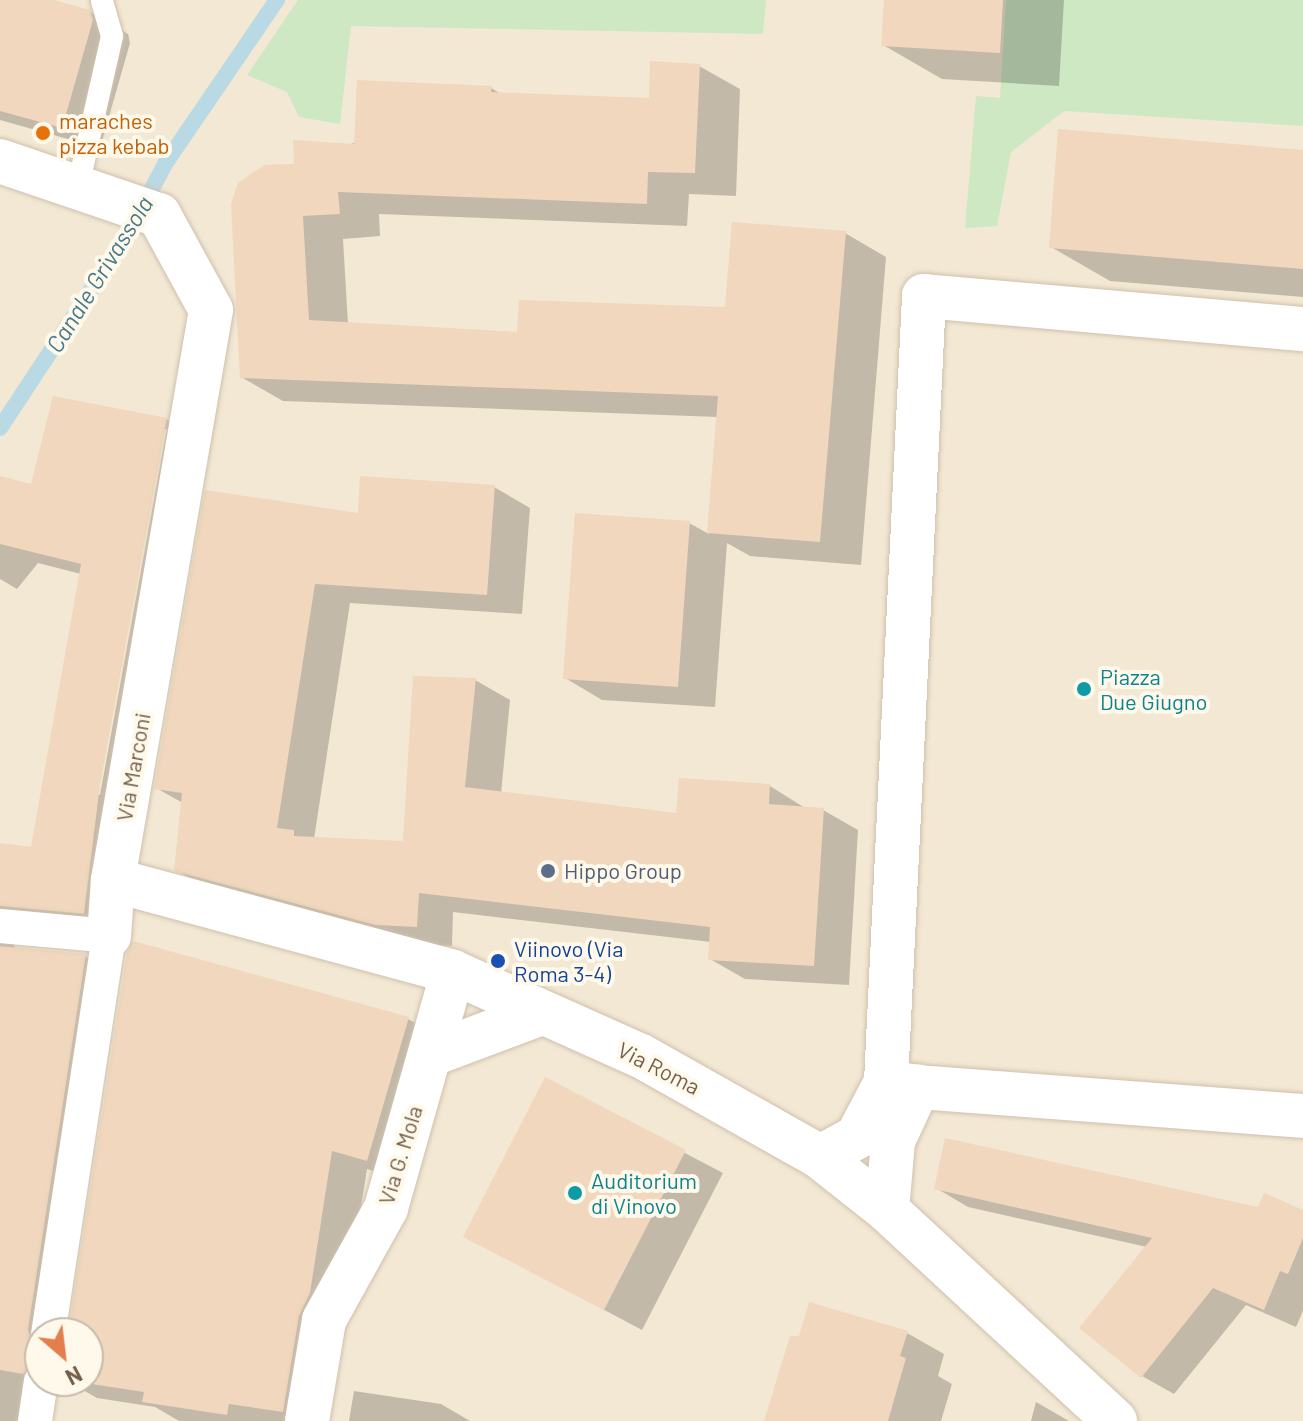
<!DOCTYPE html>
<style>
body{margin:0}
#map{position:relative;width:1303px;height:1421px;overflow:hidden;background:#fbf5e4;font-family:Barlow,sans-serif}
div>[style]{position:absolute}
.residential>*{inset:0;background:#f3e8d3}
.green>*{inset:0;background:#cee8c3}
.shadow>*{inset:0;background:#0003}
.stream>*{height:16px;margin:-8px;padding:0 8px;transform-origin:8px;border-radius:8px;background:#b9d9e4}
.building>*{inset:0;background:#f0d7bd}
.roads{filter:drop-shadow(0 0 2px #cfc0ae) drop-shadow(0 0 2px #cfc0ae)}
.service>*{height:22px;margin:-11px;padding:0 11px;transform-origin:11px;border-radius:11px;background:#fff}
.pedestrian>*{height:34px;margin:-17px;padding:0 17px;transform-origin:17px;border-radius:17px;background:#fff}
.minor>*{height:44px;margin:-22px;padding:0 22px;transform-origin:22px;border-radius:22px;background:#fff}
.dots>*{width:22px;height:22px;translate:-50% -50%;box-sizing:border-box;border:4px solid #fef9ea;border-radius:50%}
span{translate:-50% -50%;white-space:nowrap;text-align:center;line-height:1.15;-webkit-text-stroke:8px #fef9ea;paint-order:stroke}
.food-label{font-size:22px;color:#c56008}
.left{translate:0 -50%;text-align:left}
.culture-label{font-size:22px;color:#0d838f}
.street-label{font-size:22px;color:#735e4a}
.service-label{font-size:22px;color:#4e5e75}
.transit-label{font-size:22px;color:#164399}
.water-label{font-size:24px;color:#48798c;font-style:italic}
.north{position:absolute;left:24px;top:1317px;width:80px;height:80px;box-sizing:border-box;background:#fef9ea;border:2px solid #c6bbaa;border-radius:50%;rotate:152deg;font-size:22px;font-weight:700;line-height:32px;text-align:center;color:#735e4a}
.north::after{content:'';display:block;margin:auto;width:28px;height:36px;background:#e2804d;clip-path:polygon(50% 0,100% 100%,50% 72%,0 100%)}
</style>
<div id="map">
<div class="residential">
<i style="clip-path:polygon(evenodd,0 0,1303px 0,1303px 1421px,0 1421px,0 0,40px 1333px,88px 1333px,88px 1381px,40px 1381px,40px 1333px)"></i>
</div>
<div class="green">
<i style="clip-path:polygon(298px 0,766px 0,763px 34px,351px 26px,340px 124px,299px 117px,287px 92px,247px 75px)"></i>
<i style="clip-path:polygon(1006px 0,1303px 0,1303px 126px,1064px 111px,1011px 152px,997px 226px,965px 228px,976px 96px,1000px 98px)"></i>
</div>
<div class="shadow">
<i style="clip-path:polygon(0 0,47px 0,90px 12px,128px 34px,130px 43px,100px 148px,0 120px)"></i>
<i style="clip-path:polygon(886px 0,1064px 0,1059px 86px,942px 79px,883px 45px)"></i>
<i style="clip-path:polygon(699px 66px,740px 89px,736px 196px,689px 194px,687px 226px,379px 214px,380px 236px,343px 239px,348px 324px,519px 334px,727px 309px,845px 233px,886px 257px,861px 565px,750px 556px,727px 543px,715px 707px,602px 700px,565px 678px,689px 523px,709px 534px,718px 417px,283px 401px,241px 377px,296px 166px,491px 88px,503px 95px,651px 100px)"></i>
<i style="clip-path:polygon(1303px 152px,1303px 297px,1110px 281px,1051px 247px)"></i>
<i style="clip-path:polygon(evenodd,166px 419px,201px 439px,119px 932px,14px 944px,15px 949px,85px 956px,120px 976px,65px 1333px,40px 1333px,40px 1381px,88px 1381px,88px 1333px,70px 1333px,408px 1019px,443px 1039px,402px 1180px,367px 1169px,344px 1314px,319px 1421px,179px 1421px,155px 1407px,97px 1398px,69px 1382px,59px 1392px,49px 1391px,44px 1421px,0 1421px,0 845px,33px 849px,81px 574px,38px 563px,17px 589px,0 579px,0 478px,33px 486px,166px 419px,163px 429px,167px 429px,100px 795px,96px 794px,163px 429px)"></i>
<i style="clip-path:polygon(494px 487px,530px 508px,522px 614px,350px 603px,314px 839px,404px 843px,475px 680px,510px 700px,501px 794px,678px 815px,770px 786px,805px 808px,823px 810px,858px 830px,849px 985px,745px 979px,710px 959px,711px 942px,453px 912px,452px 946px,412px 944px,212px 890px,176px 870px,183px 803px,156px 788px,360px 516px)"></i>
<i style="clip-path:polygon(546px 1080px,723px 1173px,642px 1330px,465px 1236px)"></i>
<i style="clip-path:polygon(936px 1188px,1303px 1212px,1303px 1311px,1296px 1327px,1246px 1305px,1174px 1394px,1142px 1376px,1147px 1247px,968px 1207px)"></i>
<i style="clip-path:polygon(907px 1333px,944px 1354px,938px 1376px,952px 1384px,941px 1421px,766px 1421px)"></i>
<i style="clip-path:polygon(354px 1391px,441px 1404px,470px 1421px,349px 1421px)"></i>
<i style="clip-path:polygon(1036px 1402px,1069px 1421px,1031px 1421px)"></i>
</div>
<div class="stream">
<i style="left:0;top:428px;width:235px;rotate:-56.6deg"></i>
<i style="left:129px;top:232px;width:77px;rotate:-62.1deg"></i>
<i style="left:165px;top:164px;width:199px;rotate:-55.7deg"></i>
</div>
<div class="building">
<i style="clip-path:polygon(0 0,54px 0,90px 10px,93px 20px,62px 128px,0 111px)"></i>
<i style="clip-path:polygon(884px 0,1003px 0,1000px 53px,881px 46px)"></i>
<i style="clip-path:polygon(650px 61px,700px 64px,695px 173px,648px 172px,647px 204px,338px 192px,340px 214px,303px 216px,309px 320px,517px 332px,519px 300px,725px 307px,732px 222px,846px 231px,820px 542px,707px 533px,718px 396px,240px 378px,231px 204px,238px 183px,264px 165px,294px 164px,293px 140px,354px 144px,357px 80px,492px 86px,491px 92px,649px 98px)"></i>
<i style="clip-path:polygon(1058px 129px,1303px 150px,1303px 269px,1049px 248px)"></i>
<i style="clip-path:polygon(53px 396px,167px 418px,100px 785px,84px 914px,0 906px,0 843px,31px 847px,81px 564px,0 544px,0 476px,31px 484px)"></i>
<i style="clip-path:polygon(360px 476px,495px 485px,487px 595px,315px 584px,277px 828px,294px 830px,294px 836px,403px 841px,413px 676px,476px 678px,465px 787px,676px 813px,679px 778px,770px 784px,769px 804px,824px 808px,814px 966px,708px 960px,710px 927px,419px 893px,417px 927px,375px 925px,174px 871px,182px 793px,154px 789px,205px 490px,358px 513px)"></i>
<i style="clip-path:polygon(575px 513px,690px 521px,678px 687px,563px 679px)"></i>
<i style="clip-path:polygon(133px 941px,409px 1017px,367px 1161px,332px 1151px,310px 1293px,299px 1316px,283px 1412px,229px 1404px,227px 1415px,142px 1402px,144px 1392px,72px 1381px,88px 1381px,88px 1333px,68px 1333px,127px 953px)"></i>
<i style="clip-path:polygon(0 946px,86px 954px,28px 1330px,40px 1362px,23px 1374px,0 1370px)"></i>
<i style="clip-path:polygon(545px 1077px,686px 1150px,604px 1310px,463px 1237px)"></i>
<i style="clip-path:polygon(945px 1138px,1258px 1207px,1264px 1193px,1303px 1210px,1303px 1238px,1288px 1274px,1280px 1271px,1264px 1310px,1213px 1288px,1141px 1378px,1079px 1328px,1152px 1238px,934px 1189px)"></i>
<i style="clip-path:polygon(809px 1302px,908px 1331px,900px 1356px,906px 1358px,888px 1421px,764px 1421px,790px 1336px,799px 1336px)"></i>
</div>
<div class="roads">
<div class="service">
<i style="left:78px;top:186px;width:154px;rotate:-77.2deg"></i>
<i style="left:112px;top:36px;width:37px;rotate:-106deg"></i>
</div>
<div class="pedestrian">
<i style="left:0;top:926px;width:109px;rotate:5.2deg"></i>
<i style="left:109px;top:936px;width:402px;rotate:98.7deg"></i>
<i style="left:35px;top:1421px;width:40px;rotate:-81.5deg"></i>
</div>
<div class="minor">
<i style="left:0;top:161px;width:168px;rotate:18.8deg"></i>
<i style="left:159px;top:215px;width:108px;rotate:61.3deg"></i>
<i style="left:211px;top:310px;width:578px;rotate:99.76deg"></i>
<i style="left:113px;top:880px;width:56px;rotate:94.1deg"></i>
<i style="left:113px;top:880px;width:352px;rotate:15.1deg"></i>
<i style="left:453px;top:972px;width:206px;rotate:24.1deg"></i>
<i style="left:641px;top:1056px;width:206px;rotate:29.4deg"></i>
<i style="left:820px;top:1157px;width:85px;rotate:38.3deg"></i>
<i style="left:887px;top:1210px;width:311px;rotate:42.8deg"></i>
<i style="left:430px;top:1055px;width:116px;rotate:-20.6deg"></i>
<i style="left:918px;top:1087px;width:32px;rotate:-171deg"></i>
<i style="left:886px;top:1082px;width:787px;rotate:-87.23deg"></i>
<i style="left:924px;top:296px;width:380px;rotate:5deg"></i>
<i style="left:820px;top:1157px;width:42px;rotate:-28.4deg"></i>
<i style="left:857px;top:1137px;width:62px;rotate:-62.2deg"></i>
<i style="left:887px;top:1210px;width:69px;rotate:-85deg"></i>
<i style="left:893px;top:1141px;width:60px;rotate:-65.2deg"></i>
<i style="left:918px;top:1087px;width:386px;rotate:4.3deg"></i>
<i style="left:307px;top:1421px;width:102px;rotate:-80.4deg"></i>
<i style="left:324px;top:1320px;width:128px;rotate:-61deg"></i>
<i style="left:386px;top:1208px;width:245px;rotate:-74.2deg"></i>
</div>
</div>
<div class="dots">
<i style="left:43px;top:133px;background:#e8710a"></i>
<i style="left:1084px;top:689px;background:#0f9aa8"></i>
<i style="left:548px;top:871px;background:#5c6f8a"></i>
<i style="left:498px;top:961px;background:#1a4fb4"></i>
<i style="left:575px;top:1193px;background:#0f9aa8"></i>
</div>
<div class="food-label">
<span class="left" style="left:59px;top:133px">maraches<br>pizza kebab</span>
</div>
<div class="culture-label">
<span class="left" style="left:1100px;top:689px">Piazza<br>Due Giugno</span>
<span class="left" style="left:591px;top:1193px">Auditorium<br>di Vinovo</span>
</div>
<div class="street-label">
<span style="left:133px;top:767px;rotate:-80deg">Via Marconi</span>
<span style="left:659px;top:1068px;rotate:27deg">Via Roma</span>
<span style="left:400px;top:1155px;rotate:-73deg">Via G. Mola</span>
</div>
<div class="service-label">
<span class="left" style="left:564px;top:871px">Hippo Group</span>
</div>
<div class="transit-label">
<span class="left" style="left:514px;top:961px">Viinovo (Via<br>Roma 3-4)</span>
</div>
<div class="water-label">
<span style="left:99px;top:274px;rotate:-58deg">Canale Grivassola</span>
</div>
<div class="north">N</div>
</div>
